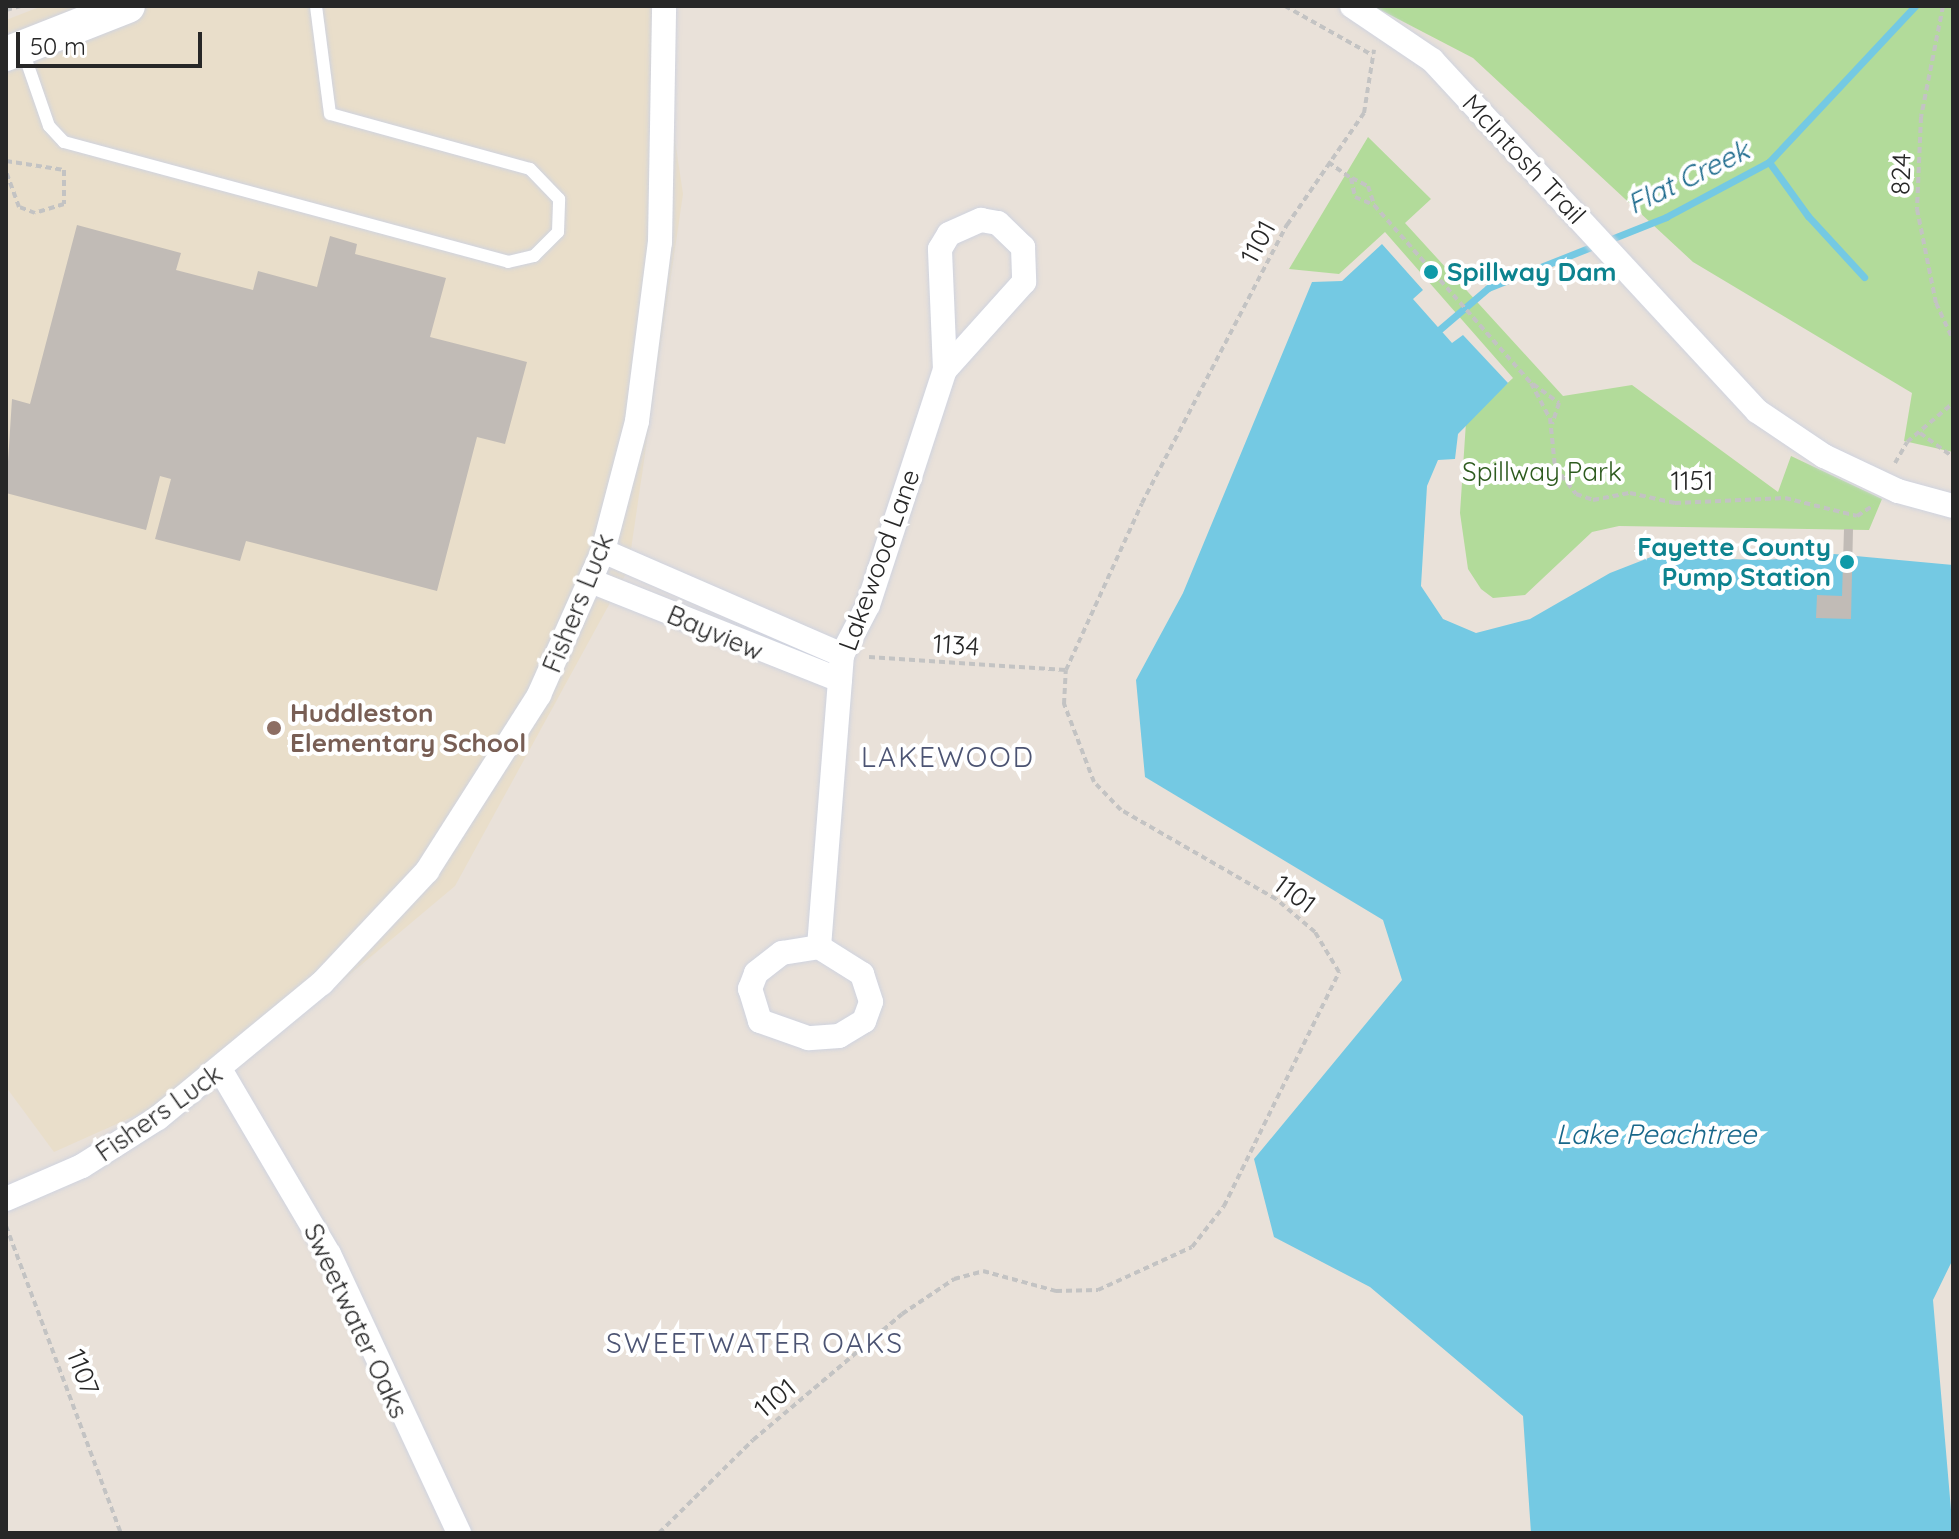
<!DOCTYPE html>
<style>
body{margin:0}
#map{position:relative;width:1959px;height:1539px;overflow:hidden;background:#e9e1d9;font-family:Quicksand,sans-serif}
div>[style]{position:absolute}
.education>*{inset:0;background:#e9deca}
.green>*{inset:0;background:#b2db9a}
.water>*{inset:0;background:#74c9e3}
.stream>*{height:7px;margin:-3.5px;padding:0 3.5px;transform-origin:3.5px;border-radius:3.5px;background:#74c9e3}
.building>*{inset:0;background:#c1bbb6}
.path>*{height:4px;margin-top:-2px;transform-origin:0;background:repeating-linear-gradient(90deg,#c3c3c3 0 6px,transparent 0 10px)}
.roads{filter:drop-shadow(0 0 2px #cfd3df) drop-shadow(0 0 2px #cfd3df)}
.lane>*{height:12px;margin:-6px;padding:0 6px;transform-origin:6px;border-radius:6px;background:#fff}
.street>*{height:24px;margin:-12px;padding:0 12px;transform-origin:12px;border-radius:12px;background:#fff}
.secondary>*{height:34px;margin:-17px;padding:0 17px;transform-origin:17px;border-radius:17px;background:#fff}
.dots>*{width:22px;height:22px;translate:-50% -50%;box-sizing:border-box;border:4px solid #fff;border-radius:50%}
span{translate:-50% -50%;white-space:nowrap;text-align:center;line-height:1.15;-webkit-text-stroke:8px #fff;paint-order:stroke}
.street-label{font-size:26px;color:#272727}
.culture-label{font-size:26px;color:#0d838f;font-weight:700}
.left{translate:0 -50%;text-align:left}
.right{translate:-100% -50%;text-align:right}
.park-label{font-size:26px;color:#2e5c1f}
.education-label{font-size:26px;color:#785e54;font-weight:700}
.water-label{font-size:28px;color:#18678a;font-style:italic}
.neighbourhood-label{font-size:28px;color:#4c5473;letter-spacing:2px}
.frame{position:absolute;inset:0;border:8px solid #272727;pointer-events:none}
.scale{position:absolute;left:16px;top:32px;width:186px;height:36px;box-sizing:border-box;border:4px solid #272727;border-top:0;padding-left:10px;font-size:24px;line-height:28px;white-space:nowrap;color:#272727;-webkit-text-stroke:6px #fff;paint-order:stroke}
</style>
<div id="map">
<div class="education">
<i style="clip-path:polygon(42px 6px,655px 6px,683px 194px,628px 570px,455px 886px,235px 1071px,54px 1152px,6px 1087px,6px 20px)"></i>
</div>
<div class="green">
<i style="clip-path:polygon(1373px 6px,1953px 6px,1953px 452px,1904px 441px,1912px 393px,1693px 262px,1473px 58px)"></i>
<i style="clip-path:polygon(1368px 137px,1431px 199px,1405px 223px,1563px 396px,1632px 385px,1778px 492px,1791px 456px,1882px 499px,1869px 530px,1619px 526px,1592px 532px,1525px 595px,1493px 598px,1481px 589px,1468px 569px,1460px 513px,1466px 422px,1513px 378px,1385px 232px,1339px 274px,1289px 269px)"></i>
</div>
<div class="water">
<i style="clip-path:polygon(1382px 244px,1423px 290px,1413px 299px,1452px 343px,1463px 335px,1508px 383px,1458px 434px,1455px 459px,1438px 460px,1427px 486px,1421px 586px,1443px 619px,1476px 633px,1530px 619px,1610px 573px,1651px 557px,1766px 560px,1834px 554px,1953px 565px,1953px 1259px,1933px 1300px,1953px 1533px,1531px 1533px,1523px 1416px,1370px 1287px,1274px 1237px,1254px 1159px,1402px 980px,1383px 920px,1145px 777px,1136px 680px,1183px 593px,1312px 282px,1342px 281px)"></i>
</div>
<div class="stream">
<i style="left:1769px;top:162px;width:67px;rotate:54.2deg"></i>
<i style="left:1808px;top:216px;width:83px;rotate:47.4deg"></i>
<i style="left:1440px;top:329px;width:63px;rotate:-40.5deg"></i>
<i style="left:1488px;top:288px;width:192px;rotate:-21.7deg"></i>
<i style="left:1666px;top:217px;width:117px;rotate:-28.1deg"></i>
<i style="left:1769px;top:162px;width:214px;rotate:-46.9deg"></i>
</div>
<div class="building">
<i style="clip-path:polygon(77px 225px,181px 253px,176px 270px,253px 290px,258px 271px,317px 287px,330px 236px,357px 244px,355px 254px,446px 278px,430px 337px,527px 362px,505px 444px,477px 437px,437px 591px,246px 541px,240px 561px,155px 539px,171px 479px,160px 476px,146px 530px,6px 493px,12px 399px,30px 404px)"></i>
<i style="clip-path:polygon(1844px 529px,1853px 529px,1851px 619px,1816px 618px,1817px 595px,1842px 596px)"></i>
</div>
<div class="path">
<i style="left:1285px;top:6px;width:100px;rotate:29.4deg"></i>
<i style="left:1943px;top:6px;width:113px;rotate:101.2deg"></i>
<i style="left:1921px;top:117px;width:92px;rotate:92.5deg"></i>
<i style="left:1917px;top:209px;width:96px;rotate:78.6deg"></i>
<i style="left:1936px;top:303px;width:41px;rotate:65.3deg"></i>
<i style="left:6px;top:10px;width:16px;rotate:-15deg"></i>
<i style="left:6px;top:161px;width:59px;rotate:8.8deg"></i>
<i style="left:64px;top:170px;width:34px;rotate:90deg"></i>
<i style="left:64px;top:204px;width:30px;rotate:163deg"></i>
<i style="left:35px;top:213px;width:17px;rotate:-159deg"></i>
<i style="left:19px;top:207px;width:37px;rotate:-110deg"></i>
<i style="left:1328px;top:162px;width:28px;rotate:35deg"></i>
<i style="left:1351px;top:178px;width:19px;rotate:78deg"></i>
<i style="left:1355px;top:197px;width:21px;rotate:23deg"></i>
<i style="left:1374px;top:205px;width:237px;rotate:48.6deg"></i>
<i style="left:1531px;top:383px;width:40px;rotate:62deg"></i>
<i style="left:1550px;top:418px;width:49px;rotate:84.2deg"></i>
<i style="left:1555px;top:467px;width:34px;rotate:52deg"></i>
<i style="left:1576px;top:494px;width:18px;rotate:19deg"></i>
<i style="left:1593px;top:500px;width:38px;rotate:-11deg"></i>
<i style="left:1630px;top:493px;width:46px;rotate:12.5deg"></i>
<i style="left:1675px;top:503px;width:110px;rotate:-2.6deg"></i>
<i style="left:1785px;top:498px;width:74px;rotate:14deg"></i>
<i style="left:1857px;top:516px;width:20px;rotate:-33deg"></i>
<i style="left:1352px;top:178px;width:18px;rotate:27deg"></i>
<i style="left:1368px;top:186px;width:20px;rotate:72deg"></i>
<i style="left:1533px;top:384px;width:32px;rotate:36deg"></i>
<i style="left:1559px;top:403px;width:22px;rotate:108deg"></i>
<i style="left:1920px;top:433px;width:41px;rotate:36deg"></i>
<i style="left:1895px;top:463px;width:24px;rotate:-60deg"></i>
<i style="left:1907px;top:442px;width:60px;rotate:-40.3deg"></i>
<i style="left:869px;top:657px;width:197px;rotate:3.8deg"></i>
<i style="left:6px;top:1226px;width:328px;rotate:69.5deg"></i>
<i style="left:659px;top:1533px;width:132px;rotate:-44.7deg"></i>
<i style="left:753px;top:1440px;width:195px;rotate:-40.2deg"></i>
<i style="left:902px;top:1314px;width:63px;rotate:-33.9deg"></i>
<i style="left:954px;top:1279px;width:30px;rotate:-15deg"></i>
<i style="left:983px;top:1271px;width:76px;rotate:15.3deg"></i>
<i style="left:1056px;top:1291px;width:42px;rotate:-1.4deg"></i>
<i style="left:1098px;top:1290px;width:103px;rotate:-24.6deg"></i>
<i style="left:1192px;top:1247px;width:52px;rotate:-52deg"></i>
<i style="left:1224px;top:1206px;width:261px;rotate:-63.8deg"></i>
<i style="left:1339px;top:972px;width:47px;rotate:-121deg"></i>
<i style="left:1315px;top:932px;width:51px;rotate:-139.8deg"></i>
<i style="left:1276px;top:899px;width:179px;rotate:-150.1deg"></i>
<i style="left:1121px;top:810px;width:39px;rotate:-134deg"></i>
<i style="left:1094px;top:782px;width:84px;rotate:-111deg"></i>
<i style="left:1064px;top:704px;width:34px;rotate:-87deg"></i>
<i style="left:1066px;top:670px;width:183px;rotate:-65.5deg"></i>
<i style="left:1142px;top:503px;width:314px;rotate:-62.5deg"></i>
<i style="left:1287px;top:225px;width:136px;rotate:-55.5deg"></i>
<i style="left:1364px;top:113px;width:64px;rotate:-81deg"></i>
</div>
<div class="roads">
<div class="lane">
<i style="left:23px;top:51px;width:79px;rotate:70.9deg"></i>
<i style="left:49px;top:126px;width:22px;rotate:47deg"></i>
<i style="left:64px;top:142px;width:460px;rotate:15.1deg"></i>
<i style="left:508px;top:262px;width:27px;rotate:-13deg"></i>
<i style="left:534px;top:256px;width:34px;rotate:-45deg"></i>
<i style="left:558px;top:232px;width:33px;rotate:-88deg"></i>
<i style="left:559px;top:199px;width:42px;rotate:-134deg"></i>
<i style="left:530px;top:169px;width:207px;rotate:-164.6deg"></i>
<i style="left:330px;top:114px;width:109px;rotate:-97.4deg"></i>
</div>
<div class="street">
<i style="left:1352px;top:6px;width:97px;rotate:34deg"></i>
<i style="left:1432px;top:60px;width:478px;rotate:47.2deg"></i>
<i style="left:1757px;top:411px;width:81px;rotate:33.9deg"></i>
<i style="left:1824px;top:456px;width:82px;rotate:25.3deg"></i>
<i style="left:1898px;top:491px;width:57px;rotate:15.3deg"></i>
<i style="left:981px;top:220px;width:17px;rotate:10deg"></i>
<i style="left:998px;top:223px;width:35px;rotate:44deg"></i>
<i style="left:1023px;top:247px;width:35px;rotate:88deg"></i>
<i style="left:1024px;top:282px;width:118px;rotate:131.9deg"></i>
<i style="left:945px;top:370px;width:121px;rotate:-92.4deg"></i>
<i style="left:940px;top:249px;width:17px;rotate:-59deg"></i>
<i style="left:949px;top:234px;width:35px;rotate:-24deg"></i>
<i style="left:603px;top:551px;width:261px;rotate:23.5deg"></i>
<i style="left:591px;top:581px;width:268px;rotate:21.7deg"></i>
<i style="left:819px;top:947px;width:293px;rotate:-85.5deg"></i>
<i style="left:842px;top:655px;width:56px;rotate:-62.5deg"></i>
<i style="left:868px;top:605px;width:247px;rotate:-71.9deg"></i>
<i style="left:819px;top:947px;width:51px;rotate:32.1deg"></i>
<i style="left:862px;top:974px;width:29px;rotate:72deg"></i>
<i style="left:871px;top:1002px;width:20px;rotate:110deg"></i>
<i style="left:864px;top:1021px;width:29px;rotate:149deg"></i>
<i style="left:839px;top:1036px;width:31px;rotate:176deg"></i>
<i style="left:808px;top:1038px;width:51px;rotate:-160.5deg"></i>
<i style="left:760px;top:1021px;width:34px;rotate:-107deg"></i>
<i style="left:750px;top:989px;width:17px;rotate:-69deg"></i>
<i style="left:756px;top:973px;width:33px;rotate:-38deg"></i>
<i style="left:782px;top:953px;width:37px;rotate:-9deg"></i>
<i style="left:221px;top:1071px;width:212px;rotate:59.5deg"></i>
<i style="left:329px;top:1254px;width:308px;rotate:65deg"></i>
<i style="left:6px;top:1199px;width:83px;rotate:-23.5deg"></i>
<i style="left:82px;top:1166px;width:90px;rotate:-32.3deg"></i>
<i style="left:158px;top:1118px;width:212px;rotate:-39.5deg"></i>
<i style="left:322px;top:983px;width:154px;rotate:-46.8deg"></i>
<i style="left:427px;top:871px;width:209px;rotate:-57.5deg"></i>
<i style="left:539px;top:695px;width:158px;rotate:-66deg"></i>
<i style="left:603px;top:551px;width:134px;rotate:-75.3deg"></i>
<i style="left:637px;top:421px;width:180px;rotate:-82.7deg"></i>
<i style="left:660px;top:242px;width:236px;rotate:-89deg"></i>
</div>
<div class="secondary">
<i style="left:6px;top:54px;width:131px;rotate:-21.5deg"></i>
</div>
</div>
<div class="dots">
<i style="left:1431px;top:272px;background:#0f9aa8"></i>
<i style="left:1847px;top:562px;background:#0f9aa8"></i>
<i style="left:274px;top:728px;background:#8d6e63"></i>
</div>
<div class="street-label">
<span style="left:1524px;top:159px;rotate:47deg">McIntosh Trail</span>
<span style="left:1901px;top:174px;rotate:-88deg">824</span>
<span style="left:1258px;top:242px;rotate:-62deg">1101</span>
<span style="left:1692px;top:481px">1151</span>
<span style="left:879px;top:560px;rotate:-70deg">Lakewood Lane</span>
<span style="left:578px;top:603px;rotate:-68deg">Fishers Luck</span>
<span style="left:715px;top:633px;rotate:23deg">Bayview</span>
<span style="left:956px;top:645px;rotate:4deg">1134</span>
<span style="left:1295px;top:894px;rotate:37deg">1101</span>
<span style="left:159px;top:1113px;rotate:-35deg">Fishers Luck</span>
<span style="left:356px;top:1321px;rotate:65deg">Sweetwater Oaks</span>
<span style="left:83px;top:1372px;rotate:69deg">1107</span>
<span style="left:775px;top:1398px;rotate:-40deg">1101</span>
</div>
<div class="culture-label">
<span class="left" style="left:1447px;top:272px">Spillway Dam</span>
<span class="right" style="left:1831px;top:562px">Fayette County<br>Pump Station</span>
</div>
<div class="park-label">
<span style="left:1542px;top:472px">Spillway Park</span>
</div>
<div class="education-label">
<span class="left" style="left:290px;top:728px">Huddleston<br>Elementary School</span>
</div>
<div class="water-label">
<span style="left:1688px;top:177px;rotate:-26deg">Flat Creek</span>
<span style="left:1656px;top:1134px">Lake Peachtree</span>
</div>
<div class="neighbourhood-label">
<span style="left:948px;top:757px">LAKEWOOD</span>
<span style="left:755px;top:1343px">SWEETWATER OAKS</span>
</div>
<div class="frame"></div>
<div class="scale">50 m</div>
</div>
